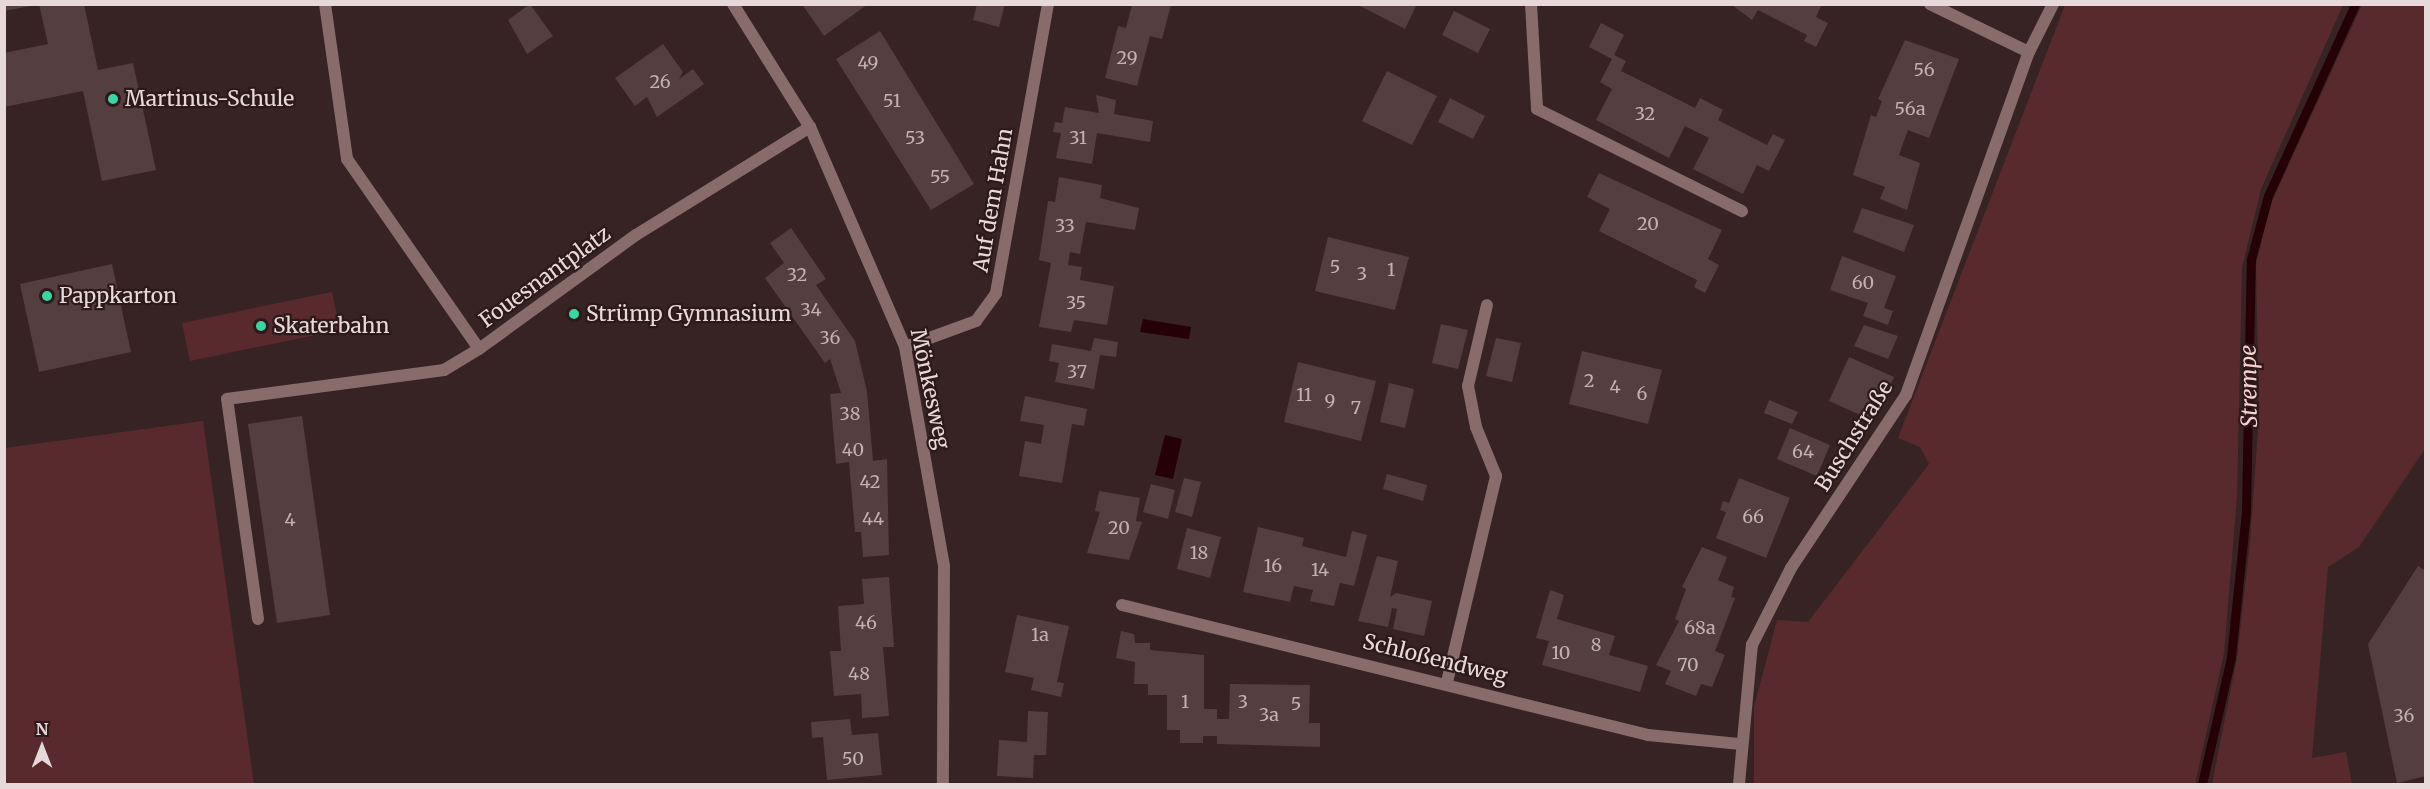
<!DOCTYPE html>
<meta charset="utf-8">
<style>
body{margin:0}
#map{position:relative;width:2430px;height:789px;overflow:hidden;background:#372324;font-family:Merriweather,serif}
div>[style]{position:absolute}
.green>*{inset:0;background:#592a2d}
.water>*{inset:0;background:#250106}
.stream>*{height:9px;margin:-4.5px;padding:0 4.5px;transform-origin:4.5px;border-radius:4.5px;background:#250106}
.building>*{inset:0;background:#543e3f}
.service>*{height:12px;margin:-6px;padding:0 6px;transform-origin:6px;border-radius:6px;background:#886c6c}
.minor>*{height:12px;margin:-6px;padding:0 6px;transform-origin:6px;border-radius:6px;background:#886c6c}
.dots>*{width:16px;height:16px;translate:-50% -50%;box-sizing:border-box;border:3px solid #2d191a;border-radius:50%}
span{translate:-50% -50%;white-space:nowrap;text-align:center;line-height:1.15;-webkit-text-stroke:4.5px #2d191a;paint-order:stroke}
.number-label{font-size:18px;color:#c2b2b2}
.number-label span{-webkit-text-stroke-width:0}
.poi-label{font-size:21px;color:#e7d9d9}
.left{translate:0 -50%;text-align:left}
.street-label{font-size:21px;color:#e7d9d9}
.water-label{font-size:22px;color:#f8d1d1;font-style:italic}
.frame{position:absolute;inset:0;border:6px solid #e7d9d9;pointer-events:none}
.north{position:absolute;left:12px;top:717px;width:60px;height:60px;-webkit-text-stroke:4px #2d191a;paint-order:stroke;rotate:0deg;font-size:16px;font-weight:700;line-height:24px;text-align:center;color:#e7d9d9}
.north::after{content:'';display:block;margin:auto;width:21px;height:27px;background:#e7d9d9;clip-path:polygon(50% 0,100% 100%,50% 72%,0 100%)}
</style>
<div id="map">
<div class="green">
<i style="clip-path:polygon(2065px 5px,2343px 5px,2261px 189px,2242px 268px,2237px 496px,2224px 653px,2195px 784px,1754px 784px,1754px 707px,1777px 620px,1808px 622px,1929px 464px,1920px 447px,1898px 438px)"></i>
<i style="clip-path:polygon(2362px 5px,2425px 5px,2425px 449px,2359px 547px,2328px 567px,2312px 758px,2346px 752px,2352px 784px,2212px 784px,2237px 658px,2250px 542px,2259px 417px,2256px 264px,2271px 203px)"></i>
<i style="clip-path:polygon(332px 292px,340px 330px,190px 361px,182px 323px)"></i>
<i style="clip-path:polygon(203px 421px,254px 784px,5px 784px,5px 448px)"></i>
</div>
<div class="water">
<i style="clip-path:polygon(1143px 319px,1191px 327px,1189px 339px,1140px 332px)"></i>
<i style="clip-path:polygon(1165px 435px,1182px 439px,1173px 479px,1155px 475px)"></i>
</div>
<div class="stream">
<i style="left:2202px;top:784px;width:130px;rotate:-77.1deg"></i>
<i style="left:2231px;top:657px;width:146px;rotate:-84.1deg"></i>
<i style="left:2246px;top:512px;width:253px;rotate:-88.9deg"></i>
<i style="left:2251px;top:259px;width:65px;rotate:-74.9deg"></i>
<i style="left:2268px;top:196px;width:211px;rotate:-65.6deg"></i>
</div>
<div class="building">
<i style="clip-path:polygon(4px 4px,31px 4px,31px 6px,4px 11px)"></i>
<i style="clip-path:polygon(39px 4px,84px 4px,98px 70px,133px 63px,156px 170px,102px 181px,83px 91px,4px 107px,4px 53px,48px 44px)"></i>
<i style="clip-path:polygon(530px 4px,553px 36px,527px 54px,508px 20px)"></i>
<i style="clip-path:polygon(802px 4px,868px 4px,824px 36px)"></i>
<i style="clip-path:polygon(977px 4px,1005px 4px,999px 27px,973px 20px)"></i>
<i style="clip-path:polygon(1356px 4px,1417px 4px,1405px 29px)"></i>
<i style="clip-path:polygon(1731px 4px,1822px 4px,1816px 17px,1828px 23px,1816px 47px,1804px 41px,1807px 35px,1758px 10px,1752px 20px)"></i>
<i style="clip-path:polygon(1132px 5px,1171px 5px,1162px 39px,1150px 36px,1137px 86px,1105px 78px,1118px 26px,1126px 28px)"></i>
<i style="clip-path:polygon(1454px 11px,1490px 29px,1478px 53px,1442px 35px)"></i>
<i style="clip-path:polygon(1601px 23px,1624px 35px,1614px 55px,1626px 61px,1621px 71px,1695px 108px,1700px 98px,1723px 110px,1718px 120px,1767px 145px,1773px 134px,1785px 140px,1769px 171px,1757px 165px,1743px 194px,1693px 169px,1709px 138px,1685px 126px,1669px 158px,1596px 120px,1612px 89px,1600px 82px,1612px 59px,1589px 47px)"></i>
<i style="clip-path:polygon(880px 31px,974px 184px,931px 210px,836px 59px)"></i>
<i style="clip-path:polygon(1905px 40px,1959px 59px,1929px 138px,1908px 130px,1899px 155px,1920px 163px,1907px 210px,1880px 199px,1885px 187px,1853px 175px,1871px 115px,1876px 117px,1882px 101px,1878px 99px)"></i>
<i style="clip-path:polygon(663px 44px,683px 72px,679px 79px,693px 69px,704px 84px,657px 117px,647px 97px,635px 106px,615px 78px)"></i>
<i style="clip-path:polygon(1387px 71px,1437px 96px,1412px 145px,1362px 121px)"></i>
<i style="clip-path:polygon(1096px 95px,1116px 100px,1114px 114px,1153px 121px,1150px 142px,1097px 133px,1092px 164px,1056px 158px,1061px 133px,1053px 132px,1055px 122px,1062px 123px,1065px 107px,1099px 113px)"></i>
<i style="clip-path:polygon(1450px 98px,1485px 116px,1473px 139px,1438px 122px)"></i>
<i style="clip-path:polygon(1599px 173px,1722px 230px,1708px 259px,1719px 265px,1705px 293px,1694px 287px,1697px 280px,1599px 231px,1610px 209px,1587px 197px)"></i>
<i style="clip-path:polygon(1059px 177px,1102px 185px,1100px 198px,1139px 208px,1135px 230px,1086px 222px,1080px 254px,1070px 252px,1068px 265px,1082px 267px,1080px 280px,1114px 286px,1107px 325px,1074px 320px,1071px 332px,1039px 327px,1051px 263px,1039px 260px,1048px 201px,1055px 202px)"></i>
<i style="clip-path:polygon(1862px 208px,1914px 225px,1904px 252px,1853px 232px)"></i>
<i style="clip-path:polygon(791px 228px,826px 279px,816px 285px,855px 341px,867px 391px,873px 461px,887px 459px,889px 555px,863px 557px,861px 532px,855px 532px,849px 462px,836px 464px,830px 394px,841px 393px,830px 359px,825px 363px,765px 278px,784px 263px,770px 243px)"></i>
<i style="clip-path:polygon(1328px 237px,1409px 257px,1395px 310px,1315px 291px)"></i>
<i style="clip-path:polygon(1842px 256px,1896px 276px,1884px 308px,1893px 311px,1888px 325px,1863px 316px,1868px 303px,1830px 290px)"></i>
<i style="clip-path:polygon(112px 264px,131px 352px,39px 372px,20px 284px)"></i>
<i style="clip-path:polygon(1441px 324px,1468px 330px,1458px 369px,1432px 363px)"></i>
<i style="clip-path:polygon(1864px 325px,1898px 336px,1888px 359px,1854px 346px)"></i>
<i style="clip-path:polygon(1094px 338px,1118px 342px,1116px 357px,1100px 355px,1094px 389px,1055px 382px,1059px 363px,1049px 361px,1052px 344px,1091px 351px)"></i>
<i style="clip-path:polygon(1496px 338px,1521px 343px,1512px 382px,1486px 376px)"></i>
<i style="clip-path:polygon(1582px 351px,1662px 370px,1648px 424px,1569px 404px)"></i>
<i style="clip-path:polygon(1849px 357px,1894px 377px,1874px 421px,1829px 401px)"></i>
<i style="clip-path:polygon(1298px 362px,1376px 381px,1361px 441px,1284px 422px)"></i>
<i style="clip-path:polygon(1389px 383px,1414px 389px,1405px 428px,1380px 422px)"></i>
<i style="clip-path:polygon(1025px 396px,1087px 409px,1084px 426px,1072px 424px,1062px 483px,1019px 476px,1025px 441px,1041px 444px,1044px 425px,1020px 421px)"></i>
<i style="clip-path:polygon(1769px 400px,1798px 412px,1792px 424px,1764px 413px)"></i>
<i style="clip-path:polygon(302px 416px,330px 615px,277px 623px,248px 424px)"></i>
<i style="clip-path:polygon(1790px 428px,1830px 445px,1817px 476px,1777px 459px)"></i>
<i style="clip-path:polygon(1387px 474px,1427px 485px,1423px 501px,1383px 489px)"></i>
<i style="clip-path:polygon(1184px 478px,1201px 482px,1192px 517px,1175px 512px)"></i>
<i style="clip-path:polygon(1739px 478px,1790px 498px,1766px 558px,1716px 538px,1726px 512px,1720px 510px,1723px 501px,1729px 503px)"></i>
<i style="clip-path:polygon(1151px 484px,1175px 490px,1168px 519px,1143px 512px)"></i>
<i style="clip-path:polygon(1099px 491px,1140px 498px,1136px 521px,1142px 522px,1129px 560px,1087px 553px,1100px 512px,1095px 511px)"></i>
<i style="clip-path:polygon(1258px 527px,1304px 538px,1302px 546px,1346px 557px,1352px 531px,1367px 535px,1354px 586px,1340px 583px,1334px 606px,1310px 601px,1313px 590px,1294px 586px,1290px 602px,1243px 592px)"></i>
<i style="clip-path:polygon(1187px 528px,1221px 537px,1210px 578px,1177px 569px)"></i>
<i style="clip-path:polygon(1702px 547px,1727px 557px,1718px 580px,1734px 587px,1731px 597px,1735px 598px,1715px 651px,1725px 655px,1712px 687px,1701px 684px,1696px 696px,1665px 684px,1671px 671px,1656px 665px,1679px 621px,1675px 619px,1686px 589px,1682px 587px)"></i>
<i style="clip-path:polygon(1377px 556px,1398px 561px,1390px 597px,1396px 593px,1432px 601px,1424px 636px,1393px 629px,1397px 609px,1392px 608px,1388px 627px,1358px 621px)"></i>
<i style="clip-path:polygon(2418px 566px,2426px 571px,2426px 776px,2397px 783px,2368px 644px)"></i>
<i style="clip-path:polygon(889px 577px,894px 647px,883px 647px,889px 716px,862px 718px,861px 694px,834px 696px,830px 651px,841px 651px,838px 606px,864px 604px,862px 579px)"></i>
<i style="clip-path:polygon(1550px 590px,1564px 595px,1557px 619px,1615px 636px,1609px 655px,1648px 666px,1640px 692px,1542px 665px,1549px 641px,1536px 638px)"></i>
<i style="clip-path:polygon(1017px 615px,1069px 626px,1057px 682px,1064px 683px,1061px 697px,1031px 690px,1034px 678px,1005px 672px)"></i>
<i style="clip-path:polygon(1121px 631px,1134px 634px,1135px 643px,1150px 643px,1150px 650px,1204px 655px,1204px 709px,1217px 709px,1217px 719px,1229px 719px,1230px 684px,1310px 685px,1309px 723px,1320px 723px,1320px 747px,1217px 744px,1217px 736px,1203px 736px,1203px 743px,1180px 743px,1180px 730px,1167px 730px,1167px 695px,1148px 695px,1148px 684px,1134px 684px,1135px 662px,1116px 658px)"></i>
<i style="clip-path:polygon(1028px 711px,1048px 712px,1046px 755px,1034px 755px,1033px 778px,997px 776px,999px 740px,1027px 742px)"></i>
<i style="clip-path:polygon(850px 719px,852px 735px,878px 733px,882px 775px,827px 780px,823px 737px,812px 738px,811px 722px)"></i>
</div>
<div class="service">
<i style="left:325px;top:4px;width:157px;rotate:81.9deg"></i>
<i style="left:347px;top:159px;width:231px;rotate:55.2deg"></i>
<i style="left:479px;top:349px;width:194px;rotate:-36deg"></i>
<i style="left:1476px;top:427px;width:42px;rotate:-101deg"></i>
<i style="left:1468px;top:386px;width:83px;rotate:-76.8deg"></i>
<i style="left:258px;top:619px;width:222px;rotate:-98deg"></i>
<i style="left:227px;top:399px;width:219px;rotate:-7.6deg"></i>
<i style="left:444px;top:370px;width:41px;rotate:-31deg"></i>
</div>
<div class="minor">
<i style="left:733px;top:4px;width:145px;rotate:58deg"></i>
<i style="left:810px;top:127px;width:240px;rotate:66.6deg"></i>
<i style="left:905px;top:347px;width:222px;rotate:79.9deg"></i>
<i style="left:944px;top:566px;width:218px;rotate:90.3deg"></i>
<i style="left:1531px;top:4px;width:105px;rotate:86.7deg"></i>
<i style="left:1537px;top:109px;width:229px;rotate:26.5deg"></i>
<i style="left:1930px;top:4px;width:110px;rotate:25.9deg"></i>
<i style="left:636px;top:235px;width:205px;rotate:-31.8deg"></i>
<i style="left:905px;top:347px;width:76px;rotate:-20.1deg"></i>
<i style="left:976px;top:321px;width:34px;rotate:-54deg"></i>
<i style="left:996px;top:293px;width:294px;rotate:-79.8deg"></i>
<i style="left:1122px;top:605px;width:542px;rotate:13.88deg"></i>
<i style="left:1648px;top:735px;width:91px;rotate:5.6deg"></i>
<i style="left:1447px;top:682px;width:212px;rotate:-76.6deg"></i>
<i style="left:1496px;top:476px;width:53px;rotate:-112.2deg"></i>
<i style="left:1739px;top:784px;width:140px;rotate:-84.7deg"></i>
<i style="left:1752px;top:645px;width:86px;rotate:-63.1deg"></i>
<i style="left:1791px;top:568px;width:208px;rotate:-56.4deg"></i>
<i style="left:1906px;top:395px;width:364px;rotate:-70.3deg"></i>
<i style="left:2029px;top:52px;width:54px;rotate:-63.4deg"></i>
</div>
<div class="dots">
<i style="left:113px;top:99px;background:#3dd4a3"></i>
<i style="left:47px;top:296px;background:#3dd4a3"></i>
<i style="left:574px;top:314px;background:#3dd4a3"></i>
<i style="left:261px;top:326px;background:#3dd4a3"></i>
</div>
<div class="number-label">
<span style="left:1127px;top:58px">29</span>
<span style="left:868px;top:63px">49</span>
<span style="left:1924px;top:70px">56</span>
<span style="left:660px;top:82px">26</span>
<span style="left:892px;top:101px">51</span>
<span style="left:1910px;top:109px">56a</span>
<span style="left:1645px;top:114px">32</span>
<span style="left:915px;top:138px">53</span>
<span style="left:1078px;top:138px">31</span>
<span style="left:940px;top:177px">55</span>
<span style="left:1648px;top:224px">20</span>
<span style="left:1065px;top:226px">33</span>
<span style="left:1335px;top:267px">5</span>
<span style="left:1391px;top:270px">1</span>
<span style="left:1362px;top:274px">3</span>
<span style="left:797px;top:275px">32</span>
<span style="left:1863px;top:283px">60</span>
<span style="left:1076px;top:303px">35</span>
<span style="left:811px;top:310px">34</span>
<span style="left:830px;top:338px">36</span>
<span style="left:1077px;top:372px">37</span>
<span style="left:1589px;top:381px">2</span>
<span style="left:1615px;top:387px">4</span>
<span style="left:1642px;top:394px">6</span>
<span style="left:1304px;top:395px">11</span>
<span style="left:1330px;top:401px">9</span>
<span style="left:1356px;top:408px">7</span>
<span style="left:850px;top:414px">38</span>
<span style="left:853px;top:450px">40</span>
<span style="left:1803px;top:452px">64</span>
<span style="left:870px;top:482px">42</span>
<span style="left:1753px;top:517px">66</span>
<span style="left:873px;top:519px">44</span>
<span style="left:290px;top:520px">4</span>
<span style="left:1119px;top:528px">20</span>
<span style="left:1199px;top:553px">18</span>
<span style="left:1273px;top:566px">16</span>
<span style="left:1320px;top:570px">14</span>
<span style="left:866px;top:623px">46</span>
<span style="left:1700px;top:628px">68a</span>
<span style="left:1040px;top:635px">1a</span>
<span style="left:1596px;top:645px">8</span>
<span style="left:1561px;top:653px">10</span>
<span style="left:1688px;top:665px">70</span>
<span style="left:859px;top:674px">48</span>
<span style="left:1185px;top:702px">1</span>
<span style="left:1243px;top:702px">3</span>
<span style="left:1296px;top:704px">5</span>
<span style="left:1269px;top:715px">3a</span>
<span style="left:2404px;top:716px">36</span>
<span style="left:853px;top:759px">50</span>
</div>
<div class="poi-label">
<span class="left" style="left:125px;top:99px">Martinus-Schule</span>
<span class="left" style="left:59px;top:296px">Pappkarton</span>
<span class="left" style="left:586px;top:314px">Strümp Gymnasium</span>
<span class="left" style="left:273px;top:326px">Skaterbahn</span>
</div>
<div class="street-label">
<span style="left:993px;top:200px;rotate:-80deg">Auf dem Hahn</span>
<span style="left:545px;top:277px;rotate:-36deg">Fouesnantplatz</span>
<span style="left:930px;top:389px;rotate:78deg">Mönkesweg</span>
<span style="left:1854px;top:436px;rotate:-58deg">Buschstraße</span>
<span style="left:1435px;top:659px;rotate:14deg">Schloßendweg</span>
</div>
<div class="water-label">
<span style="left:2249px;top:386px;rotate:-91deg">Strempe</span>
</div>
<div class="frame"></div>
<div class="north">N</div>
</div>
